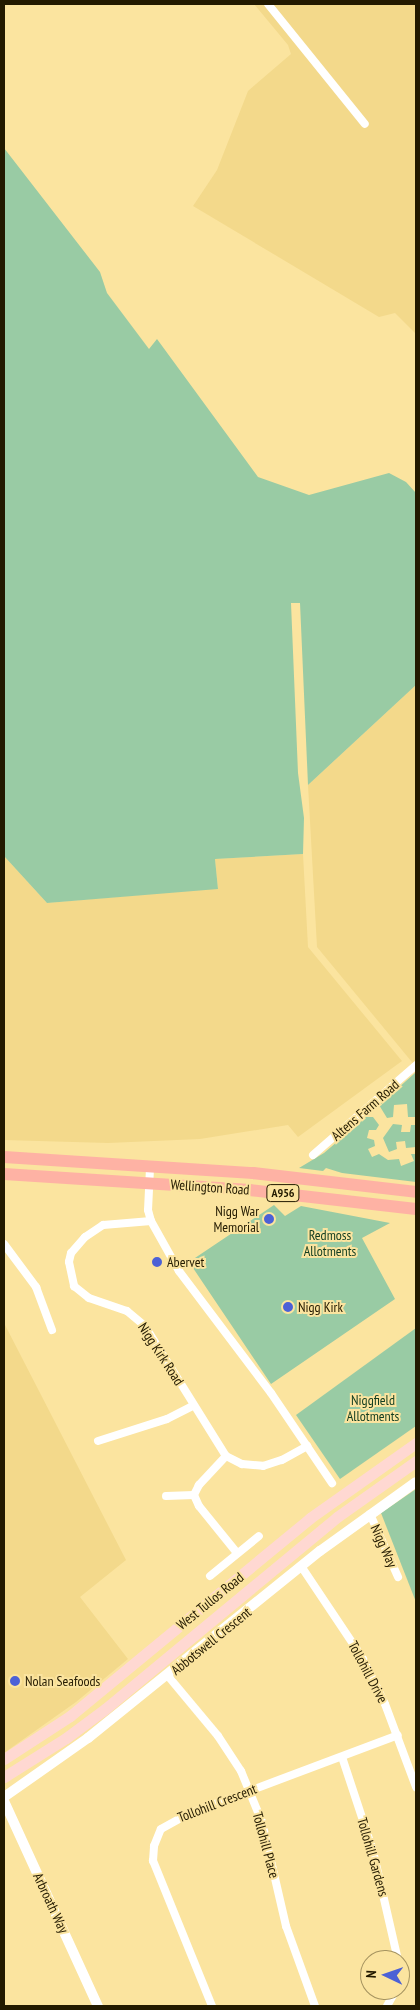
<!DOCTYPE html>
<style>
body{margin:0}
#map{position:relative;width:420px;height:2010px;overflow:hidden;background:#fbe49f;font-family:"PT Sans Narrow",sans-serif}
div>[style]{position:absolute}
.built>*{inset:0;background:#f3d98b}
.green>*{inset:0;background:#99cba4}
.minor>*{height:8px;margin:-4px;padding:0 4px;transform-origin:4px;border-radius:4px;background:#fff}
.tertiary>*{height:10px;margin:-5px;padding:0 5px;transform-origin:5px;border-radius:5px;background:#fff}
.secondary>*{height:11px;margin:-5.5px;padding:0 5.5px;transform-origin:5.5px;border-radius:5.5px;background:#ffd8d2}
.primary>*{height:12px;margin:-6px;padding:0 6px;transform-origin:6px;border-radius:6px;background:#feb2a4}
.dots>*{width:14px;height:14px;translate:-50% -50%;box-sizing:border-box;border:2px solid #fbe49f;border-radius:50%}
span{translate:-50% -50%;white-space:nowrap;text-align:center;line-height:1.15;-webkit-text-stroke:4px #fbe49f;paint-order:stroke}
.shield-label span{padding:1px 4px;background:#fbe49f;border:1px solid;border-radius:4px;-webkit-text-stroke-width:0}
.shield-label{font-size:12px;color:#231a00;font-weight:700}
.street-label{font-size:14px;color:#231a00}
.poi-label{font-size:14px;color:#231a00}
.right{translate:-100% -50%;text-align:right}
.left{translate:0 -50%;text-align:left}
.park-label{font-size:14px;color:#123d20}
.frame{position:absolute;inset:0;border:5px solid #231a00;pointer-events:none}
.north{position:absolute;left:360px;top:1950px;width:50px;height:50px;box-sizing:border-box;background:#fbe49f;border:1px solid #a5935f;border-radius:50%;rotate:273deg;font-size:14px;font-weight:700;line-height:20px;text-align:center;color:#231a00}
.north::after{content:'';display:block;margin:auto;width:18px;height:22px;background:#4c61d6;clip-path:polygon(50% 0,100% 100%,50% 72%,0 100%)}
</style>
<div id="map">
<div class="built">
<i style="clip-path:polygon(254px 4px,416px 4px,416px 334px,395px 313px,379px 317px,193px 206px,217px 170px,248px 91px,291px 54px,288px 45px)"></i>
<i style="clip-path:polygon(416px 685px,416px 1067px,317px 947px,308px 785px)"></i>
<i style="clip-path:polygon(303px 854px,308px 947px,402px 1061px,298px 1137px,288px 1125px,200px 1139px,108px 1143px,4px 1140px,4px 856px,47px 903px,218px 888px,215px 859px)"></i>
<i style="clip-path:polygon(4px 1323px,126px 1560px,80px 1597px,128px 1659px,76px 1702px,4px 1753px)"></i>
</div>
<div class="green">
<i style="clip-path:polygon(4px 148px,100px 272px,107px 293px,149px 349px,157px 339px,258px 477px,309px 495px,389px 473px,406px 482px,416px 493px,416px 685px,308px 785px,300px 603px,291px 603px,298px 773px,304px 818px,303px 854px,215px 859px,218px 889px,47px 903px,4px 856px)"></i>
<i style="clip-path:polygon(415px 1073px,416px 1117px,408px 1117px,407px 1104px,394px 1105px,393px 1117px,387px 1118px,379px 1105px)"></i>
<i style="clip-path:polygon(366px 1117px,373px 1117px,379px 1125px,376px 1130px,369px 1130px,367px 1138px,374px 1140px,375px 1146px,368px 1149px,372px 1157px,379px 1154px,388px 1160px,399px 1159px,401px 1166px,414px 1161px,411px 1154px,416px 1154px,416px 1182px,342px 1173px,326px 1168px,323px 1171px,299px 1168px,324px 1153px)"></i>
<i style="clip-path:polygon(393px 1124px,402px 1125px,401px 1132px,410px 1132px,411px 1125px,416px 1125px,416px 1147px,406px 1148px,405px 1141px,396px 1142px,397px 1149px,389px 1152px,383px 1138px)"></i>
<i style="clip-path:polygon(274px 1205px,285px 1216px,301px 1206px,390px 1223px,362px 1238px,395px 1299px,271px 1384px,189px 1262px)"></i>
<i style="clip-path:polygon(416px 1328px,416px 1426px,340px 1479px,296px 1415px)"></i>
<i style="clip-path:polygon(416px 1489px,416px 1602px,381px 1513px)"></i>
</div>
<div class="minor">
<i style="left:268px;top:4px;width:154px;rotate:51.1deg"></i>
<i style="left:313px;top:1155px;width:137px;rotate:-41.1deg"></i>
<i style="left:150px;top:1168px;width:42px;rotate:92.7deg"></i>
<i style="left:148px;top:1210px;width:11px;rotate:75deg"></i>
<i style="left:151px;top:1221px;width:57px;rotate:60.8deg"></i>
<i style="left:179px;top:1271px;width:153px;rotate:53deg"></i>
<i style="left:271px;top:1393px;width:109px;rotate:55.9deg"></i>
<i style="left:151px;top:1221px;width:48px;rotate:175.2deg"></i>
<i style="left:103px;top:1225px;width:22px;rotate:146deg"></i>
<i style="left:85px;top:1237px;width:21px;rotate:131deg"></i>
<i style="left:71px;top:1253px;width:9px;rotate:103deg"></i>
<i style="left:69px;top:1262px;width:25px;rotate:78deg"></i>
<i style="left:74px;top:1286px;width:19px;rotate:39deg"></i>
<i style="left:89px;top:1298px;width:40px;rotate:18.9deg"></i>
<i style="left:127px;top:1311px;width:23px;rotate:40deg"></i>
<i style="left:145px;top:1326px;width:153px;rotate:58.1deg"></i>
<i style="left:226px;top:1456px;width:18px;rotate:27deg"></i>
<i style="left:242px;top:1464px;width:21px;rotate:5deg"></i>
<i style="left:263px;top:1466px;width:20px;rotate:-18deg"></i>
<i style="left:282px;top:1460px;width:29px;rotate:-29deg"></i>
<i style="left:4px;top:1244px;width:54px;rotate:53.3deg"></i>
<i style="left:36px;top:1287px;width:46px;rotate:69.6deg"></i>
<i style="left:98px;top:1441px;width:72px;rotate:-17.7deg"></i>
<i style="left:167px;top:1419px;width:29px;rotate:-27deg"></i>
<i style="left:226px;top:1456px;width:40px;rotate:133deg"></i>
<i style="left:199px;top:1485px;width:11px;rotate:117deg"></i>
<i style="left:194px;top:1495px;width:12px;rotate:66deg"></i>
<i style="left:199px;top:1506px;width:60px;rotate:51deg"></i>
<i style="left:166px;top:1496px;width:28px;rotate:-2deg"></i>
<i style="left:370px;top:1514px;width:69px;rotate:66deg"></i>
<i style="left:301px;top:1566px;width:110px;rotate:56.2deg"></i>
<i style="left:362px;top:1657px;width:52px;rotate:63.9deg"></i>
<i style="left:385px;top:1704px;width:89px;rotate:69.5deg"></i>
<i style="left:210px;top:1576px;width:63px;rotate:-39.2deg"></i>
<i style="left:168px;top:1676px;width:78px;rotate:50.2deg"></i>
<i style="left:218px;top:1736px;width:42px;rotate:56.7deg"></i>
<i style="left:241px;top:1771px;width:55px;rotate:67.6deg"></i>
<i style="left:262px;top:1822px;width:107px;rotate:77deg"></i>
<i style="left:286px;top:1926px;width:85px;rotate:70.1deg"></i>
<i style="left:342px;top:1757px;width:99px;rotate:71.7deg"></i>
<i style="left:373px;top:1851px;width:112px;rotate:77.1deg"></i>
<i style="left:212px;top:2006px;width:157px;rotate:-112.1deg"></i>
<i style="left:153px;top:1861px;width:15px;rotate:-86deg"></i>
<i style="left:154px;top:1846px;width:18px;rotate:-68deg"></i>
<i style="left:161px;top:1829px;width:31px;rotate:-29deg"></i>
<i style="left:188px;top:1814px;width:224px;rotate:-20.6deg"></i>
<i style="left:387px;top:2006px;width:18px;rotate:-61deg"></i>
</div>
<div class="tertiary">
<i style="left:4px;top:1797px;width:103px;rotate:-35.1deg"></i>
<i style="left:88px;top:1738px;width:298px;rotate:-38.9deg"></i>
<i style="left:320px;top:1551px;width:118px;rotate:-35.7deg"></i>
<i style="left:4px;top:1801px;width:226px;rotate:65.4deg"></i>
</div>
<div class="secondary">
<i style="left:4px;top:1759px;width:79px;rotate:-33.1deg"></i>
<i style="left:70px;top:1716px;width:311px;rotate:-39.5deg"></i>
<i style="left:310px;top:1518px;width:130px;rotate:-35.3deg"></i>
<i style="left:4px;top:1777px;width:73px;rotate:-32.2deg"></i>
<i style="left:66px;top:1738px;width:49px;rotate:-36.6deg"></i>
<i style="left:105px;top:1709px;width:301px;rotate:-39.6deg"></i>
<i style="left:337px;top:1517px;width:97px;rotate:-35.3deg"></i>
</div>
<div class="primary">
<i style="left:4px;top:1157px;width:250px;rotate:3.7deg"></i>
<i style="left:253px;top:1173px;width:164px;rotate:6.6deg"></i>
<i style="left:4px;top:1174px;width:246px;rotate:3.7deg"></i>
<i style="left:249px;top:1190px;width:168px;rotate:6.5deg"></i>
</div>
<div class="dots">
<i style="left:269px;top:1219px;background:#4c61d6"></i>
<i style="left:157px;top:1262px;background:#4c61d6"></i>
<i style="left:288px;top:1307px;background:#4c61d6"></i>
<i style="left:15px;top:1681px;background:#4c61d6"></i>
</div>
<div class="shield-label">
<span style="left:283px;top:1193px">A956</span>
</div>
<div class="street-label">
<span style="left:365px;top:1110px;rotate:-41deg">Altens Farm Road</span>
<span style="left:210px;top:1187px;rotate:4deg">Wellington Road</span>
<span style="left:161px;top:1354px;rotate:57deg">Nigg Kirk Road</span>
<span style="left:384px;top:1546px;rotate:66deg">Nigg Way</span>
<span style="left:210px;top:1601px;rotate:-39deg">West Tullos Road</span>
<span style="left:211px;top:1641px;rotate:-39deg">Abbotswell Crescent</span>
<span style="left:368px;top:1672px;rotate:62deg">Tollohill Drive</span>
<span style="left:217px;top:1803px;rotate:-21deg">Tollohill Crescent</span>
<span style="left:266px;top:1845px;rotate:75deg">Tollohill Place</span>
<span style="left:373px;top:1857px;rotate:74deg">Tollohill Gardens</span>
<span style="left:51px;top:1903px;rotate:65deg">Arbroath Way</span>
</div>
<div class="poi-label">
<span class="right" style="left:259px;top:1219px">Nigg War<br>Memorial</span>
<span class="left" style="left:167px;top:1262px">Abervet</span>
<span class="left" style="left:298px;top:1307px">Nigg Kirk</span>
<span class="left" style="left:25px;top:1681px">Nolan Seafoods</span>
</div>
<div class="park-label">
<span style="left:330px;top:1243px">Redmoss<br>Allotments</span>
<span style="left:373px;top:1408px">Niggfield<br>Allotments</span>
</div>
<div class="frame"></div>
<div class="north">N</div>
</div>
